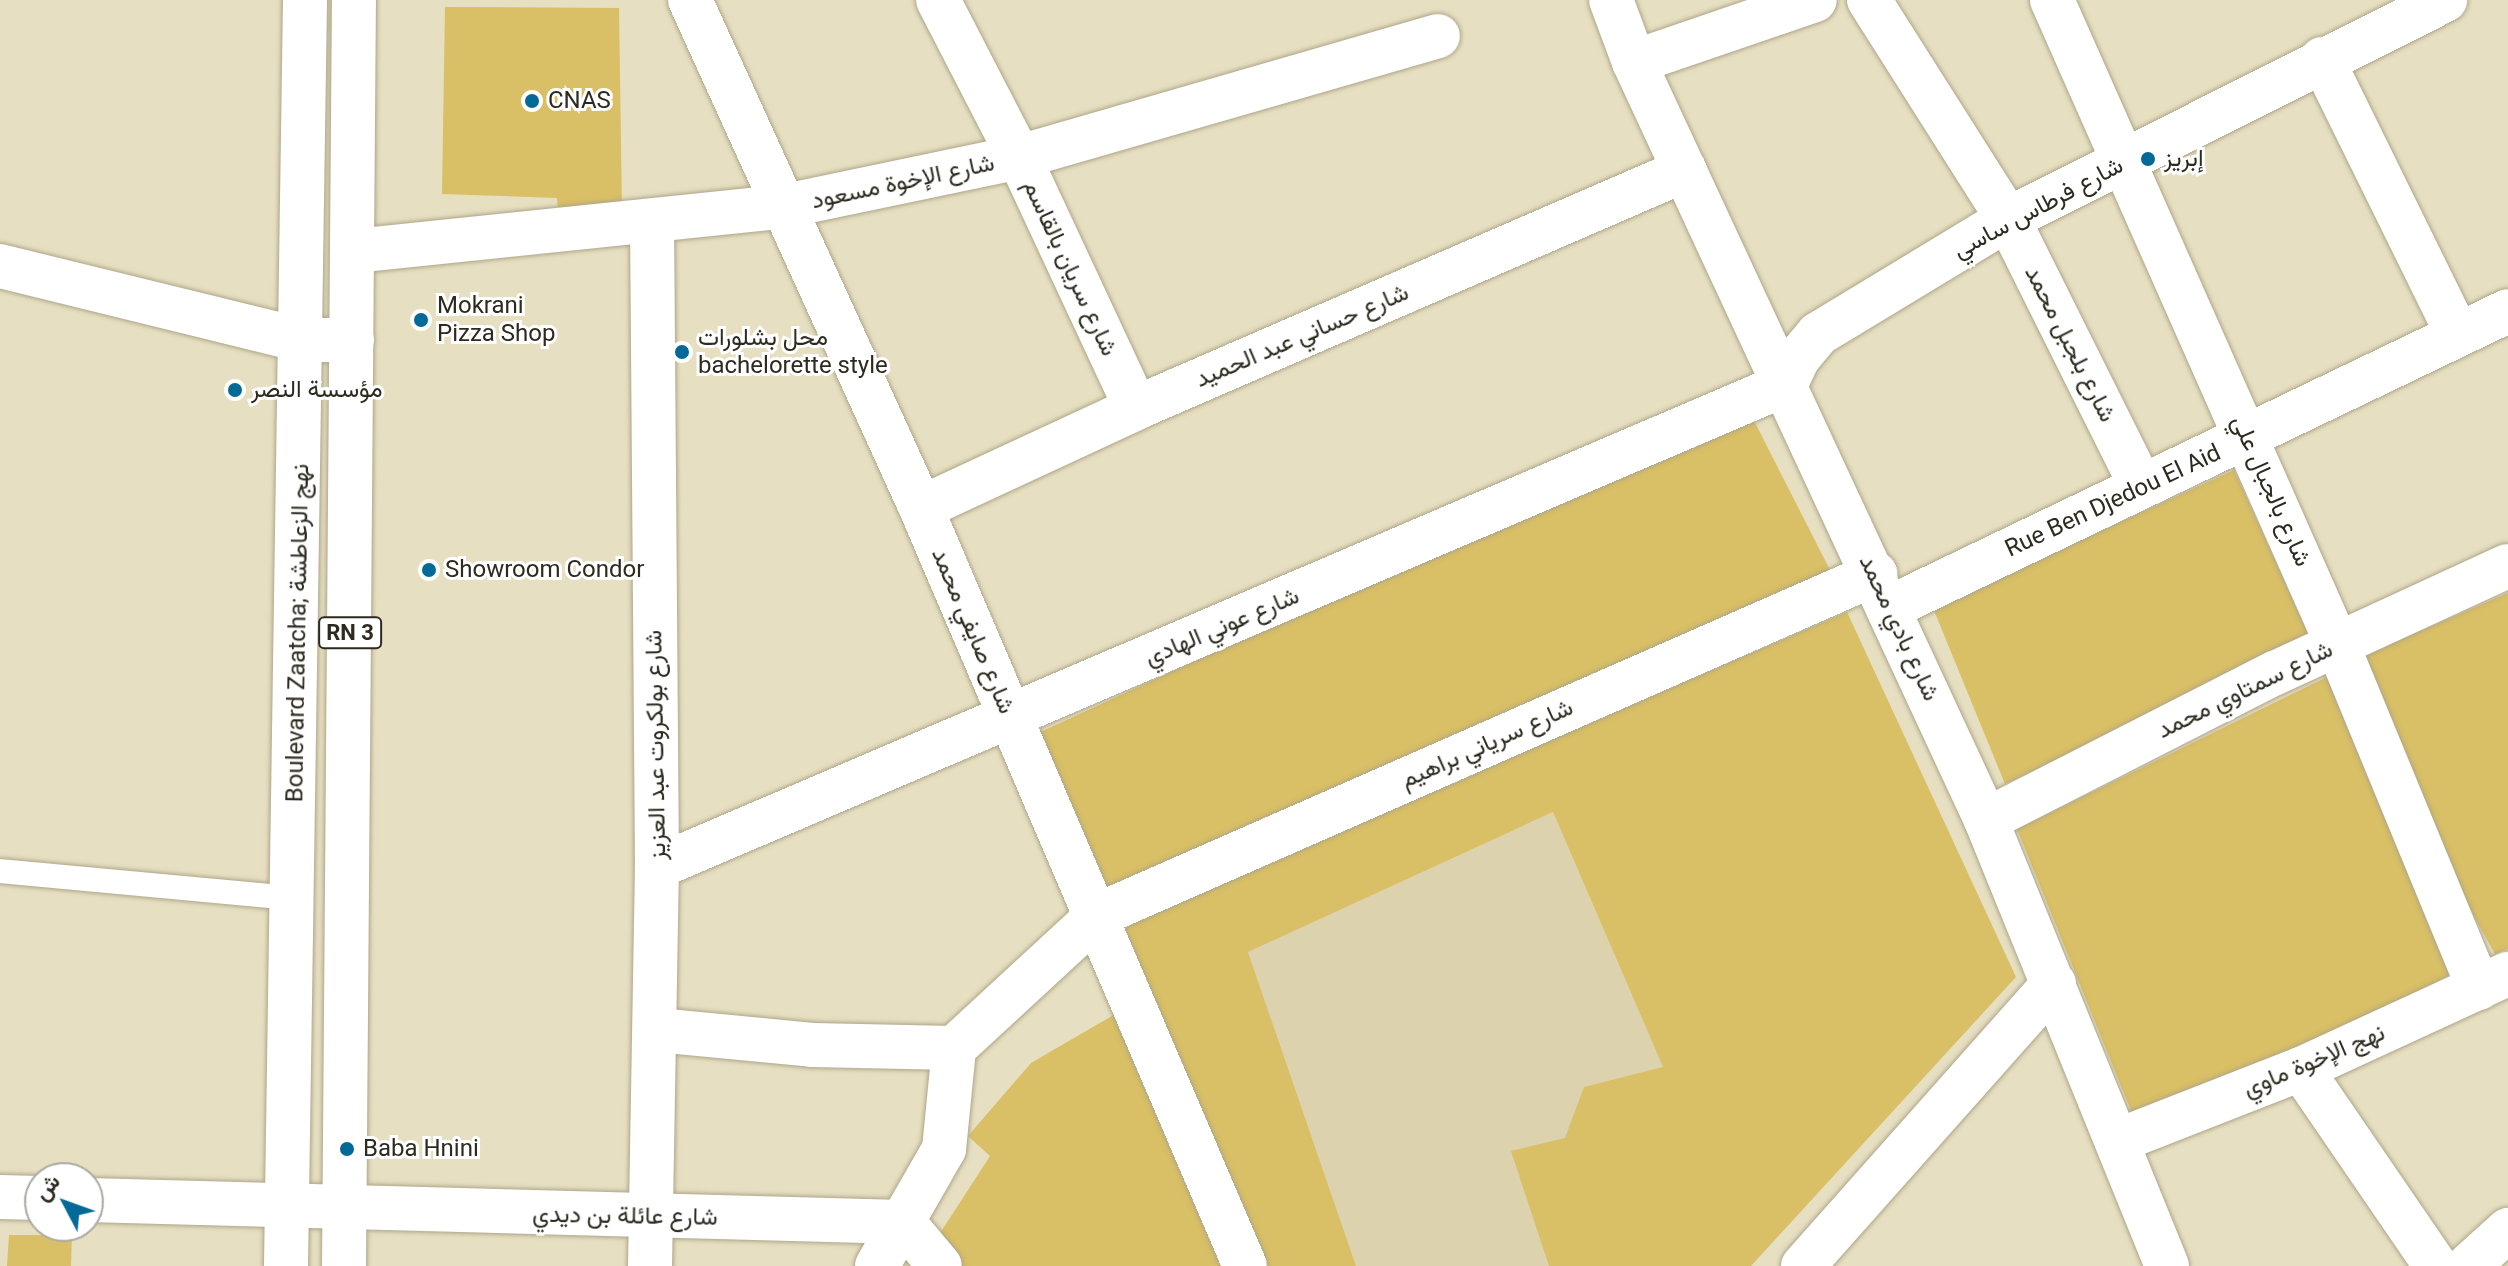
<!DOCTYPE html>
<meta charset="utf-8">
<style>
body{margin:0}
#map{position:relative;width:2508px;height:1266px;overflow:hidden;background:#e7dfc1;font-family:Roboto,Vazirmatn,sans-serif}
div>[style]{position:absolute}
.built>*{inset:0;background:#ddd2ae}
.building>*{inset:0;background:#d9bf65}
.roads{filter:drop-shadow(0 0 2px #aea68a) drop-shadow(0 0 2px #aea68a)}
.lane>*{height:24px;margin:-12px;padding:0 12px;transform-origin:12px;border-radius:12px;background:#fff}
.street>*{height:44px;margin:-22px;padding:0 22px;transform-origin:22px;border-radius:22px;background:#fff}
.primary>*{height:44px;margin:-22px;padding:0 22px;transform-origin:22px;border-radius:22px;background:#fff}
.dots>*{width:22px;height:22px;translate:-50% -50%;box-sizing:border-box;border:4px solid #fff;border-radius:50%}
span{translate:-50% -50%;white-space:nowrap;text-align:center;line-height:1.15;-webkit-text-stroke:6px #fff;paint-order:stroke}
.shield-label span{padding:2px 6px;background:#fff;border:2px solid;border-radius:6px;-webkit-text-stroke-width:0}
.shield-label{font-size:22px;color:#2d2a1f;font-weight:700}
.poi-label{font-size:24px;color:#2d2a1f}
.left{translate:0 -50%;text-align:left}
.street-label{font-size:24px;color:#2d2a1f}
.north{position:absolute;left:24px;top:1162px;width:80px;height:80px;box-sizing:border-box;background:#fff;border:2px solid #abaaa5;border-radius:50%;rotate:311deg;font-size:22px;font-weight:700;line-height:32px;text-align:center;color:#2d2a1f}
.north::after{content:'';display:block;margin:auto;width:28px;height:36px;background:#036997;clip-path:polygon(50% 0,100% 100%,50% 72%,0 100%)}
</style>
<div id="map">
<div class="built">
<i style="clip-path:polygon(1553px 812px,1663px 1067px,1549px 1266px,1356px 1266px,1248px 952px)"></i>
</div>
<div class="building">
<i style="clip-path:polygon(445px 7px,619px 8px,622px 212px,558px 213px,557px 198px,442px 194px)"></i>
<i style="clip-path:polygon(1747px 407px,1830px 570px,1106px 893px,1034px 735px)"></i>
<i style="clip-path:polygon(2234px 470px,2312px 641px,2005px 784px,1933px 608px)"></i>
<i style="clip-path:polygon(2508px 593px,2508px 949px,2495px 954px,2399px 783px,2358px 658px)"></i>
<i style="clip-path:polygon(1847px 612px,2016px 977px,1751px 1266px,1549px 1266px,1511px 1151px,1565px 1138px,1584px 1087px,1663px 1067px,1553px 812px,1248px 952px,1356px 1266px,1255px 1266px,1118px 926px)"></i>
<i style="clip-path:polygon(2327px 677px,2451px 974px,2290px 1060px,2136px 1123px,2017px 829px)"></i>
<i style="clip-path:polygon(1117px 1013px,1222px 1266px,957px 1266px,935px 1241px,990px 1156px,968px 1136px,1031px 1063px)"></i>
<i style="clip-path:polygon(9px 1235px,72px 1235px,71px 1266px,7px 1266px)"></i>
</div>
<div class="roads">
<div class="lane">
<i style="left:0;top:871px;width:294px;rotate:5.3deg"></i>
</div>
<div class="street">
<i style="left:690px;top:0;width:558px;rotate:65.55deg"></i>
<i style="left:921px;top:508px;width:824px;rotate:66.86deg"></i>
<i style="left:938px;top:0;width:177px;rotate:62.7deg"></i>
<i style="left:1019px;top:157px;width:277px;rotate:65deg"></i>
<i style="left:1611px;top:0;width:66px;rotate:69.6deg"></i>
<i style="left:1634px;top:62px;width:836px;rotate:65.09deg"></i>
<i style="left:1986px;top:820px;width:481px;rotate:67.9deg"></i>
<i style="left:1869px;top:0;width:259px;rotate:57.6deg"></i>
<i style="left:2008px;top:219px;width:298px;rotate:63.5deg"></i>
<i style="left:2052px;top:0;width:704px;rotate:66.13deg"></i>
<i style="left:2337px;top:644px;width:372px;rotate:67.6deg"></i>
<i style="left:2322px;top:59px;width:305px;rotate:63.8deg"></i>
<i style="left:1634px;top:62px;width:191px;rotate:-18.9deg"></i>
<i style="left:353px;top:251px;width:434px;rotate:-5.9deg"></i>
<i style="left:785px;top:206px;width:239px;rotate:-11.8deg"></i>
<i style="left:1019px;top:157px;width:436px;rotate:-16.1deg"></i>
<i style="left:0;top:266px;width:311px;rotate:13.8deg"></i>
<i style="left:302px;top:340px;width:50px"></i>
<i style="left:921px;top:508px;width:237px;rotate:-24.9deg"></i>
<i style="left:1136px;top:408px;width:598px;rotate:-23.44deg"></i>
<i style="left:1891px;top:607px;width:684px;rotate:-25.63deg"></i>
<i style="left:1986px;top:820px;width:324px;rotate:-27deg"></i>
<i style="left:2275px;top:673px;width:256px;rotate:-24.7deg"></i>
<i style="left:657px;top:867px;width:1228px;rotate:-23.16deg"></i>
<i style="left:1786px;top:384px;width:29px;rotate:-65deg"></i>
<i style="left:1798px;top:358px;width:31px;rotate:-50deg"></i>
<i style="left:1818px;top:334px;width:222px;rotate:-31.2deg"></i>
<i style="left:2008px;top:219px;width:489px;rotate:-26.6deg"></i>
<i style="left:657px;top:1030px;width:156px;rotate:5.5deg"></i>
<i style="left:812px;top:1045px;width:142px;rotate:1.2deg"></i>
<i style="left:954px;top:1048px;width:196px;rotate:-42.7deg"></i>
<i style="left:1098px;top:915px;width:849px;rotate:-23.7deg"></i>
<i style="left:2301px;top:1069px;width:239px;rotate:55.6deg"></i>
<i style="left:2117px;top:1141px;width:198px;rotate:-21.4deg"></i>
<i style="left:2301px;top:1069px;width:228px;rotate:-24.7deg"></i>
<i style="left:0;top:1197px;width:40px;rotate:1.4deg"></i>
<i style="left:88px;top:1200px;width:815px;rotate:1.55deg"></i>
<i style="left:903px;top:1222px;width:57px;rotate:49.9deg"></i>
<i style="left:650px;top:1266px;width:399px;rotate:-89deg"></i>
<i style="left:657px;top:867px;width:644px;rotate:-90.44deg"></i>
<i style="left:877px;top:1266px;width:135px;rotate:-60.2deg"></i>
<i style="left:944px;top:1149px;width:101px;rotate:-84.3deg"></i>
<i style="left:1803px;top:1266px;width:378px;rotate:-48.4deg"></i>
<i style="left:2468px;top:1266px;width:54px;rotate:-42deg"></i>
</div>
<div class="primary">
<i style="left:286px;top:1266px;width:1266px;rotate:-89.14deg"></i>
<i style="left:344px;top:1266px;width:1266px;rotate:-89.55deg"></i>
</div>
</div>
<div class="dots">
<i style="left:532px;top:101px;background:#036997"></i>
<i style="left:2148px;top:159px;background:#036997"></i>
<i style="left:421px;top:320px;background:#036997"></i>
<i style="left:682px;top:352px;background:#036997"></i>
<i style="left:235px;top:390px;background:#036997"></i>
<i style="left:429px;top:570px;background:#036997"></i>
<i style="left:347px;top:1149px;background:#036997"></i>
</div>
<div class="shield-label">
<span style="left:350px;top:633px">RN 3</span>
</div>
<div class="poi-label">
<span class="left" style="left:548px;top:101px">CNAS</span>
<span class="left" style="left:2164px;top:159px">إبريز</span>
<span class="left" style="left:437px;top:320px">Mokrani<br>Pizza Shop</span>
<span class="left" style="left:698px;top:352px">محل بشلورات<br>bachelorette style</span>
<span class="left" style="left:251px;top:390px">مؤسسة النصر</span>
<span class="left" style="left:445px;top:570px">Showroom Condor</span>
<span class="left" style="left:363px;top:1149px">Baba Hnini</span>
</div>
<div class="street-label">
<span style="left:903px;top:182px;rotate:-12deg">شارع الإخوة مسعود</span>
<span style="left:2038px;top:208px;rotate:-28deg">شارع فرطاس ساسي</span>
<span style="left:1070px;top:268px;rotate:65deg">شارع سريان بالقاسم</span>
<span style="left:1302px;top:336px;rotate:-23deg">شارع حساني عبد الحميد</span>
<span style="left:2070px;top:344px;rotate:63deg">شارع بلجبل محمد</span>
<span style="left:2271px;top:491px;rotate:66deg">شارع بالجبال علي</span>
<span style="left:2113px;top:501px;rotate:-25deg">Rue Ben Djedou El Aid</span>
<span style="left:1222px;top:627px;rotate:-23deg">شارع عوني الهادي</span>
<span style="left:1899px;top:628px;rotate:65deg">شارع بادي محمد</span>
<span style="left:973px;top:631px;rotate:67deg">شارع صايفي محمد</span>
<span style="left:298px;top:633px;rotate:-89deg">Boulevard Zaatcha; نهج الزعاطشة</span>
<span style="left:2245px;top:690px;rotate:-26deg">شارع سمتاوي محمد</span>
<span style="left:1487px;top:744px;rotate:-24deg">شارع سرياني براهيم</span>
<span style="left:656px;top:745px;rotate:-91deg">شارع بولكروت عبد العزيز</span>
<span style="left:2314px;top:1061px;rotate:-23deg">نهج الإخوة ماوي</span>
<span style="left:625px;top:1216px;rotate:1deg">شارع عائلة بن ديدي</span>
</div>
<div class="north">ش</div>
</div>
